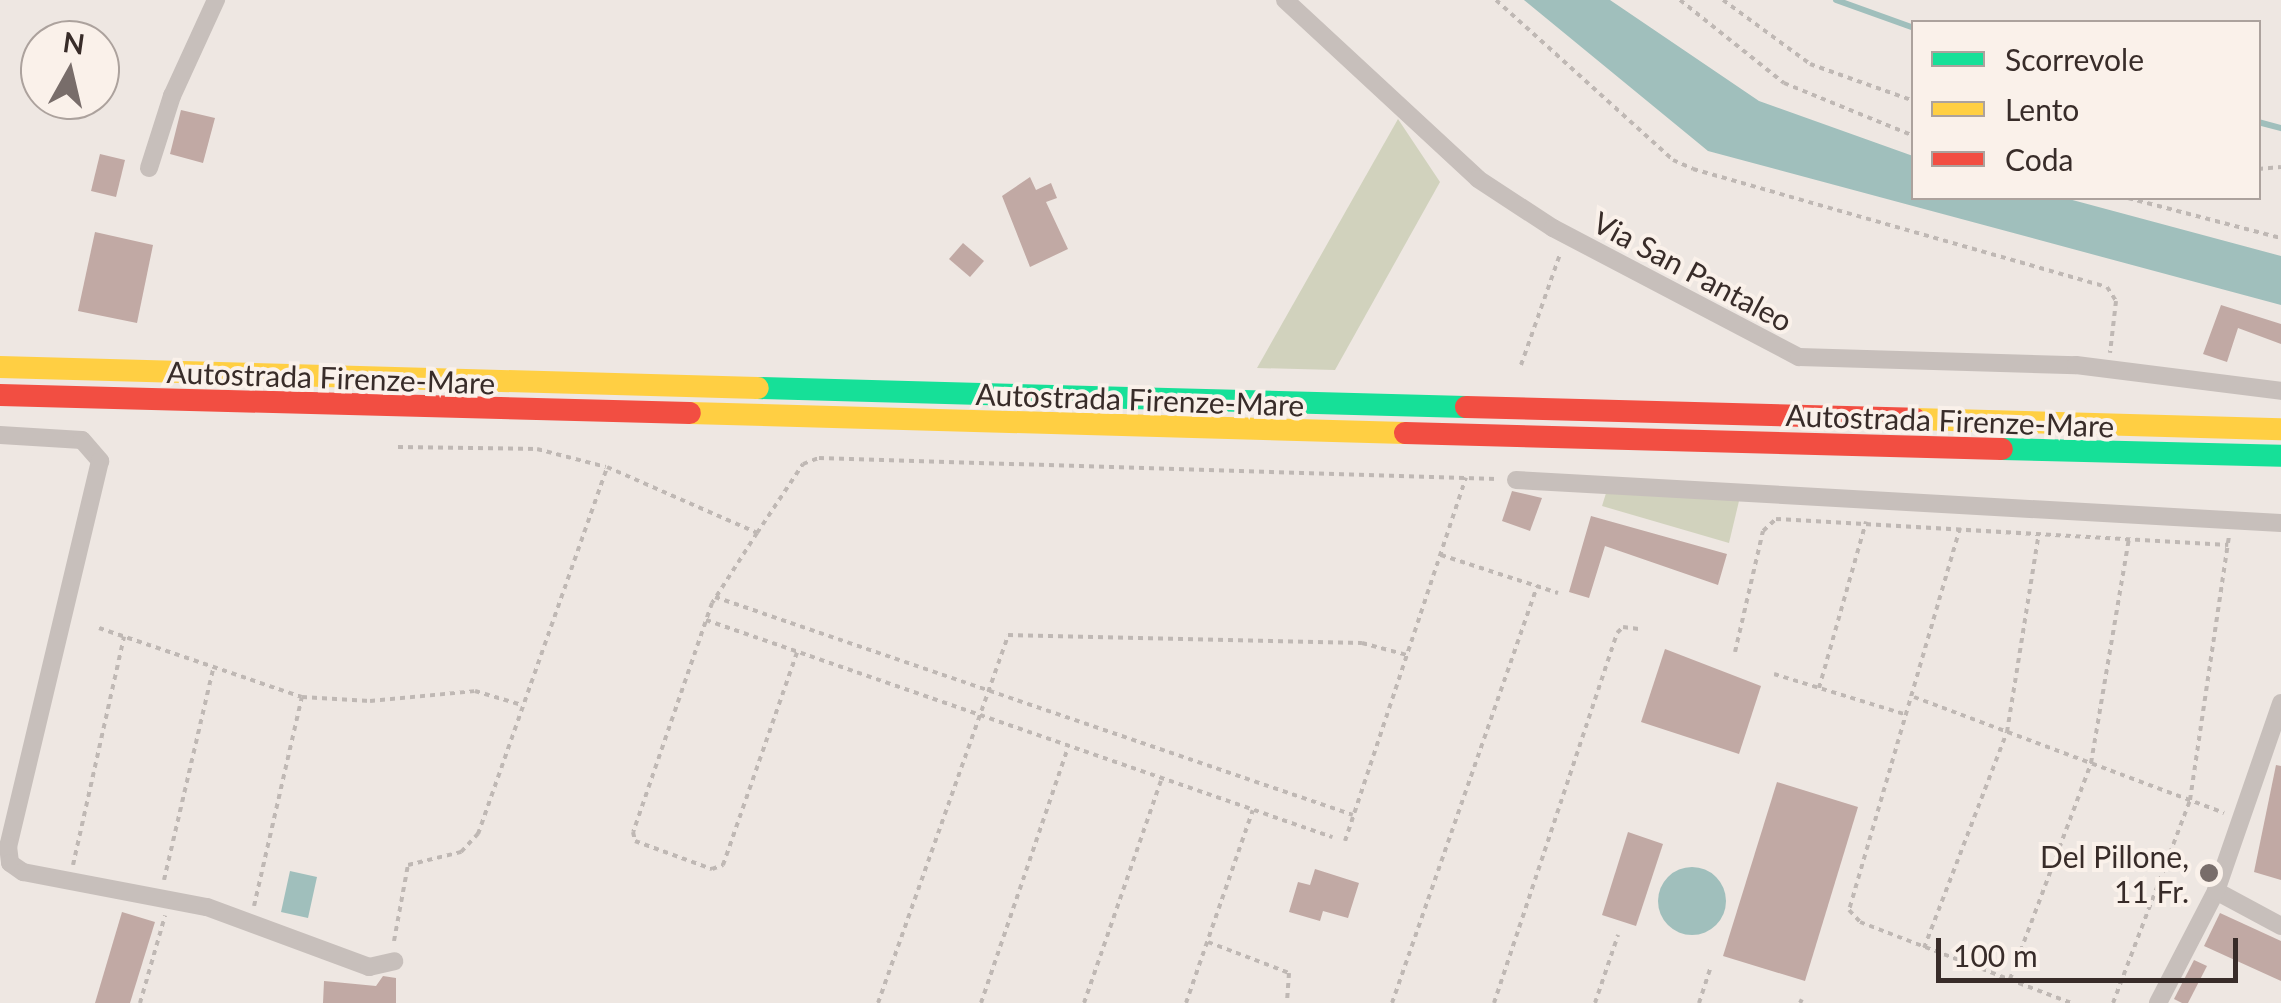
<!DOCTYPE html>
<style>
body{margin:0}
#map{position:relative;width:2281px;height:1003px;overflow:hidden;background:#eee7e2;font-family:Lato,sans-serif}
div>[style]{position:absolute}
.green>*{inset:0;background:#d1d2bd}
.water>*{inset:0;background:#a0bfbc}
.round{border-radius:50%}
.stream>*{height:6px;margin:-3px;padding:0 3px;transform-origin:3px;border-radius:3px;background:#a0bfbc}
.building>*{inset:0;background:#c1a9a4}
.path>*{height:4px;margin-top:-2px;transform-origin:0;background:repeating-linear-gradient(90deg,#bfb8b4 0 5px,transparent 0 10px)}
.street>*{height:18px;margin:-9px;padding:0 9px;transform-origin:9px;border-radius:9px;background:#c7bfbb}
.fast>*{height:22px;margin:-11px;padding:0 11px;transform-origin:11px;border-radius:11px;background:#16e098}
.slow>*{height:22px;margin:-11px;padding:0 11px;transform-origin:11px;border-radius:11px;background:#ffcf43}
.jam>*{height:22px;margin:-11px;padding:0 11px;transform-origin:11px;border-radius:11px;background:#f24e42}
.dots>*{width:28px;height:28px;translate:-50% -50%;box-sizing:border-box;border:5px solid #faf1ea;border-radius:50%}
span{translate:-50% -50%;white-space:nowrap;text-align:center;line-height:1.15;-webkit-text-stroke:8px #faf1ea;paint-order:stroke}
.street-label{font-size:30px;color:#382c29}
.poi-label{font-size:30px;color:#382c29}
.right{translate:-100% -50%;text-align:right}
.legend{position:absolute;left:1911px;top:20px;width:350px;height:180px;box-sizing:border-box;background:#faf1ea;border:2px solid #aca29d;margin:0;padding:12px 18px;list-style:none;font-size:30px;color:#382c29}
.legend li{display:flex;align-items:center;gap:20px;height:50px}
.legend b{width:50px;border:2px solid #aca29d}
.north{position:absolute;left:20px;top:20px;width:100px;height:100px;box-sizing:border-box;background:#faf1ea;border:2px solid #aca29d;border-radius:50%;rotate:8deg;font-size:28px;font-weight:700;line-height:40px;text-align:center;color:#382c29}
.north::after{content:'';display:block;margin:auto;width:35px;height:45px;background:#786d6a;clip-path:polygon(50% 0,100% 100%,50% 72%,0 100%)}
.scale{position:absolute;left:1936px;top:938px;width:302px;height:45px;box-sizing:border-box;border:5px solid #382c29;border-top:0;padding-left:12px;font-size:30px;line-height:35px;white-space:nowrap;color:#382c29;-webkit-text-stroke:8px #faf1ea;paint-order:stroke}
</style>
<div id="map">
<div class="green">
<i style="clip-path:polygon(1398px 119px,1440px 182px,1335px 370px,1257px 368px)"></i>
<i style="clip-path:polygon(1607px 490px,1739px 501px,1729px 543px,1602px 506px)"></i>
</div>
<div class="water">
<i style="clip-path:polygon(1524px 0,1610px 0,1759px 101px,1913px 156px,1914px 198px,2065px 198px,2281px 256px,2281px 305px,1708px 151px)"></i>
<i class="round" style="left:1658px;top:867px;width:68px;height:68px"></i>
<i style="clip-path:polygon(290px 871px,317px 877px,308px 918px,281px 912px)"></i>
</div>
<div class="stream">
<i style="left:1836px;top:0;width:83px;rotate:19.7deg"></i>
<i style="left:2258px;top:122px;width:24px;rotate:15deg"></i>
</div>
<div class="building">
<i style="clip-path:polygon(181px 110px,215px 118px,203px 163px,170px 154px)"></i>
<i style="clip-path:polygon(100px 154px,125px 160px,116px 197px,91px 191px)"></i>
<i style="clip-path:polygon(1030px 177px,1036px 190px,1051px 183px,1057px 198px,1046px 202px,1068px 249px,1030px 267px,1002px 196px)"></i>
<i style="clip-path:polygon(95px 232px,153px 245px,137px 323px,78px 311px)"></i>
<i style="clip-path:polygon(963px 243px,984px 261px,970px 277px,949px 259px)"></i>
<i style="clip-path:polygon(2221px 305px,2281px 324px,2281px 344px,2238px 328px,2227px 362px,2203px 354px)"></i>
<i style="clip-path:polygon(1512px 491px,1542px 498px,1530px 531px,1502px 521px)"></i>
<i style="clip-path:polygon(1591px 516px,1727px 554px,1718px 585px,1605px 546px,1589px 598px,1569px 592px)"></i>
<i style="clip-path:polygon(1665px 649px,1761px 686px,1739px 754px,1641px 722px)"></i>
<i style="clip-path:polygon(2276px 765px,2281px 766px,2281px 880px,2254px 872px)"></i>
<i style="clip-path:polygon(1777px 782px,1858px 807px,1805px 981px,1723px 956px)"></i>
<i style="clip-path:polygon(1628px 832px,1663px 844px,1636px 926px,1602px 915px)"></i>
<i style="clip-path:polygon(1315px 869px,1359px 883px,1348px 918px,1323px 911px,1320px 921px,1289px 912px,1298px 882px,1310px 885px)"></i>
<i style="clip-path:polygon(122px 912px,155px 922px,130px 1003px,95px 1003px)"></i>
<i style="clip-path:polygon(2220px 913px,2281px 941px,2281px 981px,2204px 946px)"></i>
<i style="clip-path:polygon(2194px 960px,2207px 966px,2188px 1003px,2182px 1003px,2174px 999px)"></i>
<i style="clip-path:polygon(383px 976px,396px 978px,396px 1003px,323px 1003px,324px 981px,376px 986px)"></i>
</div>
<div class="path">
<i style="left:1496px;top:0;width:239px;rotate:42.1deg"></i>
<i style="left:1673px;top:160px;width:22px;rotate:24deg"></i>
<i style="left:1693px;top:169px;width:430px;rotate:15.9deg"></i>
<i style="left:2107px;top:287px;width:17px;rotate:57deg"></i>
<i style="left:2116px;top:301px;width:52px;rotate:96.6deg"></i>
<i style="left:1680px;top:0;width:133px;rotate:38.6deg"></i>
<i style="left:1784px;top:83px;width:140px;rotate:22.2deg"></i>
<i style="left:1723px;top:0;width:108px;rotate:36.3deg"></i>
<i style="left:1810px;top:64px;width:110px;rotate:19.6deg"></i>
<i style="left:2258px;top:169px;width:23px;rotate:-5deg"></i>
<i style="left:2128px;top:198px;width:158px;rotate:14.7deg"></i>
<i style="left:1521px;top:365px;width:118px;rotate:-70.6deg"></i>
<i style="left:398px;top:447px;width:139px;rotate:0.8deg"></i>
<i style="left:537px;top:449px;width:71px;rotate:14.6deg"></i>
<i style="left:1960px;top:528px;width:398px;rotate:106.2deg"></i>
<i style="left:1849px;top:910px;width:16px;rotate:47deg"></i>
<i style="left:1860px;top:922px;width:226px;rotate:21deg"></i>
<i style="left:757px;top:533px;width:83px;rotate:122.7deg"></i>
<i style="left:712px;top:603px;width:242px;rotate:109deg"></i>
<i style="left:633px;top:832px;width:9px;rotate:77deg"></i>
<i style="left:635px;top:841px;width:82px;rotate:20deg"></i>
<i style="left:712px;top:869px;width:12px;rotate:-20deg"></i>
<i style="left:723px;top:865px;width:225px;rotate:-70.8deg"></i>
<i style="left:1441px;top:555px;width:123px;rotate:18deg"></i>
<i style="left:715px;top:597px;width:674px;rotate:18.86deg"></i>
<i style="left:706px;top:620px;width:663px;rotate:19.12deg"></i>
<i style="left:99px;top:628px;width:214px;rotate:18.8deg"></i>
<i style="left:302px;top:697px;width:68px;rotate:3.4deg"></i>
<i style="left:370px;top:701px;width:105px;rotate:-5.4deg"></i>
<i style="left:475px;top:691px;width:49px;rotate:16.6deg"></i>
<i style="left:1735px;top:652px;width:124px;rotate:-77deg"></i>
<i style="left:1763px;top:531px;width:18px;rotate:-43deg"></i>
<i style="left:1776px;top:519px;width:453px;rotate:3.3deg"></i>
<i style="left:1774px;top:674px;width:139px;rotate:17.1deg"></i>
<i style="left:1819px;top:688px;width:173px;rotate:-74.2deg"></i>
<i style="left:1914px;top:697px;width:331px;rotate:20.5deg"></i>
<i style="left:1345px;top:841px;width:383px;rotate:-71.6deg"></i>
<i style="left:73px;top:865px;width:234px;rotate:-77.4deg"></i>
<i style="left:164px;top:880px;width:216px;rotate:-76.9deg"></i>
<i style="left:254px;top:906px;width:214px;rotate:-77.1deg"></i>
<i style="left:394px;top:941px;width:77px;rotate:-79.6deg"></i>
<i style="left:408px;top:865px;width:55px;rotate:-13.8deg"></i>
<i style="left:461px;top:852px;width:25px;rotate:-47deg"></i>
<i style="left:478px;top:834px;width:389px;rotate:-70.6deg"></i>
<i style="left:607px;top:467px;width:164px;rotate:23.7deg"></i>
<i style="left:757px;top:533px;width:83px;rotate:-56.3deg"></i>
<i style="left:803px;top:464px;width:17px;rotate:-21deg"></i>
<i style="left:819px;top:458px;width:678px;rotate:1.77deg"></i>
<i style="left:1208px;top:942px;width:87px;rotate:20.9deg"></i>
<i style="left:1289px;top:973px;width:30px;rotate:94deg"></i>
<i style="left:1924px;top:948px;width:231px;rotate:-69deg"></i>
<i style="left:2007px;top:732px;width:202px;rotate:-80.9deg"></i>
<i style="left:2010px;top:979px;width:231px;rotate:-69.4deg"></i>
<i style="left:2091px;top:763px;width:227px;rotate:-80.4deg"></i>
<i style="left:140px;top:1003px;width:91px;rotate:-74deg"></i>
<i style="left:878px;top:1003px;width:390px;rotate:-70.5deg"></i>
<i style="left:1008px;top:635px;width:354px;rotate:1.3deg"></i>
<i style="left:1362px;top:643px;width:47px;rotate:14.9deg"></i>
<i style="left:981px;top:1003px;width:270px;rotate:-71.2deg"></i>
<i style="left:1084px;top:1003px;width:235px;rotate:-70.9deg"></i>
<i style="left:1186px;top:1003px;width:204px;rotate:-70.9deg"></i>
<i style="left:1392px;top:1003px;width:441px;rotate:-70.8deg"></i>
<i style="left:1494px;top:1003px;width:390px;rotate:-71.6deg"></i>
<i style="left:1617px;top:633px;width:8px;rotate:-45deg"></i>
<i style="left:1623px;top:627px;width:16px;rotate:7deg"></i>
<i style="left:1595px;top:1003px;width:72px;rotate:-71.3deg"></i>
<i style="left:1699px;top:1003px;width:38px;rotate:-72deg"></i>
<i style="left:1800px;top:1003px;width:4px;rotate:-63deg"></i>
<i style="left:2113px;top:1003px;width:217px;rotate:-69.2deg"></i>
<i style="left:2190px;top:800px;width:266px;rotate:-81.6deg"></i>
</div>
<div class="street">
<i style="left:1285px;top:0;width:263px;rotate:42.8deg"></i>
<i style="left:1478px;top:179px;width:90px;rotate:33.2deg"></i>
<i style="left:1553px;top:228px;width:278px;rotate:27.7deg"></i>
<i style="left:1799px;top:357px;width:277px;rotate:1.7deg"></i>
<i style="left:2076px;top:365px;width:207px;rotate:7.2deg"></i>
<i style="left:149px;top:168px;width:76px;rotate:-72.3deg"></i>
<i style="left:172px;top:96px;width:106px;rotate:-65.4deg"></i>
<i style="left:0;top:435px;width:82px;rotate:3.5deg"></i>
<i style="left:82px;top:440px;width:28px;rotate:49deg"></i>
<i style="left:100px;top:461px;width:396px;rotate:103.4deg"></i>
<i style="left:8px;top:846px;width:17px;rotate:83deg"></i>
<i style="left:10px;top:863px;width:16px;rotate:35deg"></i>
<i style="left:23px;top:872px;width:187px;rotate:10.8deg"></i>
<i style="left:207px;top:907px;width:173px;rotate:20.3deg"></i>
<i style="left:369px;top:967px;width:26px;rotate:-13deg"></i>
<i style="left:1516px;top:480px;width:766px;rotate:3.22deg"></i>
<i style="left:2216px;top:891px;width:74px;rotate:28.3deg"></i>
<i style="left:2158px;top:1003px;width:126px;rotate:-62.6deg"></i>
<i style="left:2216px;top:891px;width:199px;rotate:-70.9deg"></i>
</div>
<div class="fast">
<i style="left:758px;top:388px;width:708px;rotate:1.54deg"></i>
<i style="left:2002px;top:449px;width:279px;rotate:1.4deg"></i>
</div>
<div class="slow">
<i style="left:0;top:367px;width:758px;rotate:1.59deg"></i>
<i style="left:690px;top:413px;width:715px;rotate:1.6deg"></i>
<i style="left:1915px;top:419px;width:366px;rotate:1.6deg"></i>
</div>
<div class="jam">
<i style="left:0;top:395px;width:690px;rotate:1.49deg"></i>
<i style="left:1466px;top:407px;width:449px;rotate:1.5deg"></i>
<i style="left:1405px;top:433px;width:597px;rotate:1.54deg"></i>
</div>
<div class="dots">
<i style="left:2209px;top:873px;background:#786d6a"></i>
</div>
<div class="street-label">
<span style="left:1693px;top:271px;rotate:28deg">Via San Pantaleo</span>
<span style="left:331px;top:377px;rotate:2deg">Autostrada Firenze-Mare</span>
<span style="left:1140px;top:399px;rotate:2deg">Autostrada Firenze-Mare</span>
<span style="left:1950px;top:420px;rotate:2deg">Autostrada Firenze-Mare</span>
</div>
<div class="poi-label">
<span class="right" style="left:2189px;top:873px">Del Pillone,<br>11 Fr.</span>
</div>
<ul class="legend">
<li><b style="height:12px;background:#16e098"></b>Scorrevole</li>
<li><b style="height:12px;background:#ffcf43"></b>Lento</li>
<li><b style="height:12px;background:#f24e42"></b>Coda</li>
</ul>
<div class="north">N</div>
<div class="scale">100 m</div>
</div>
